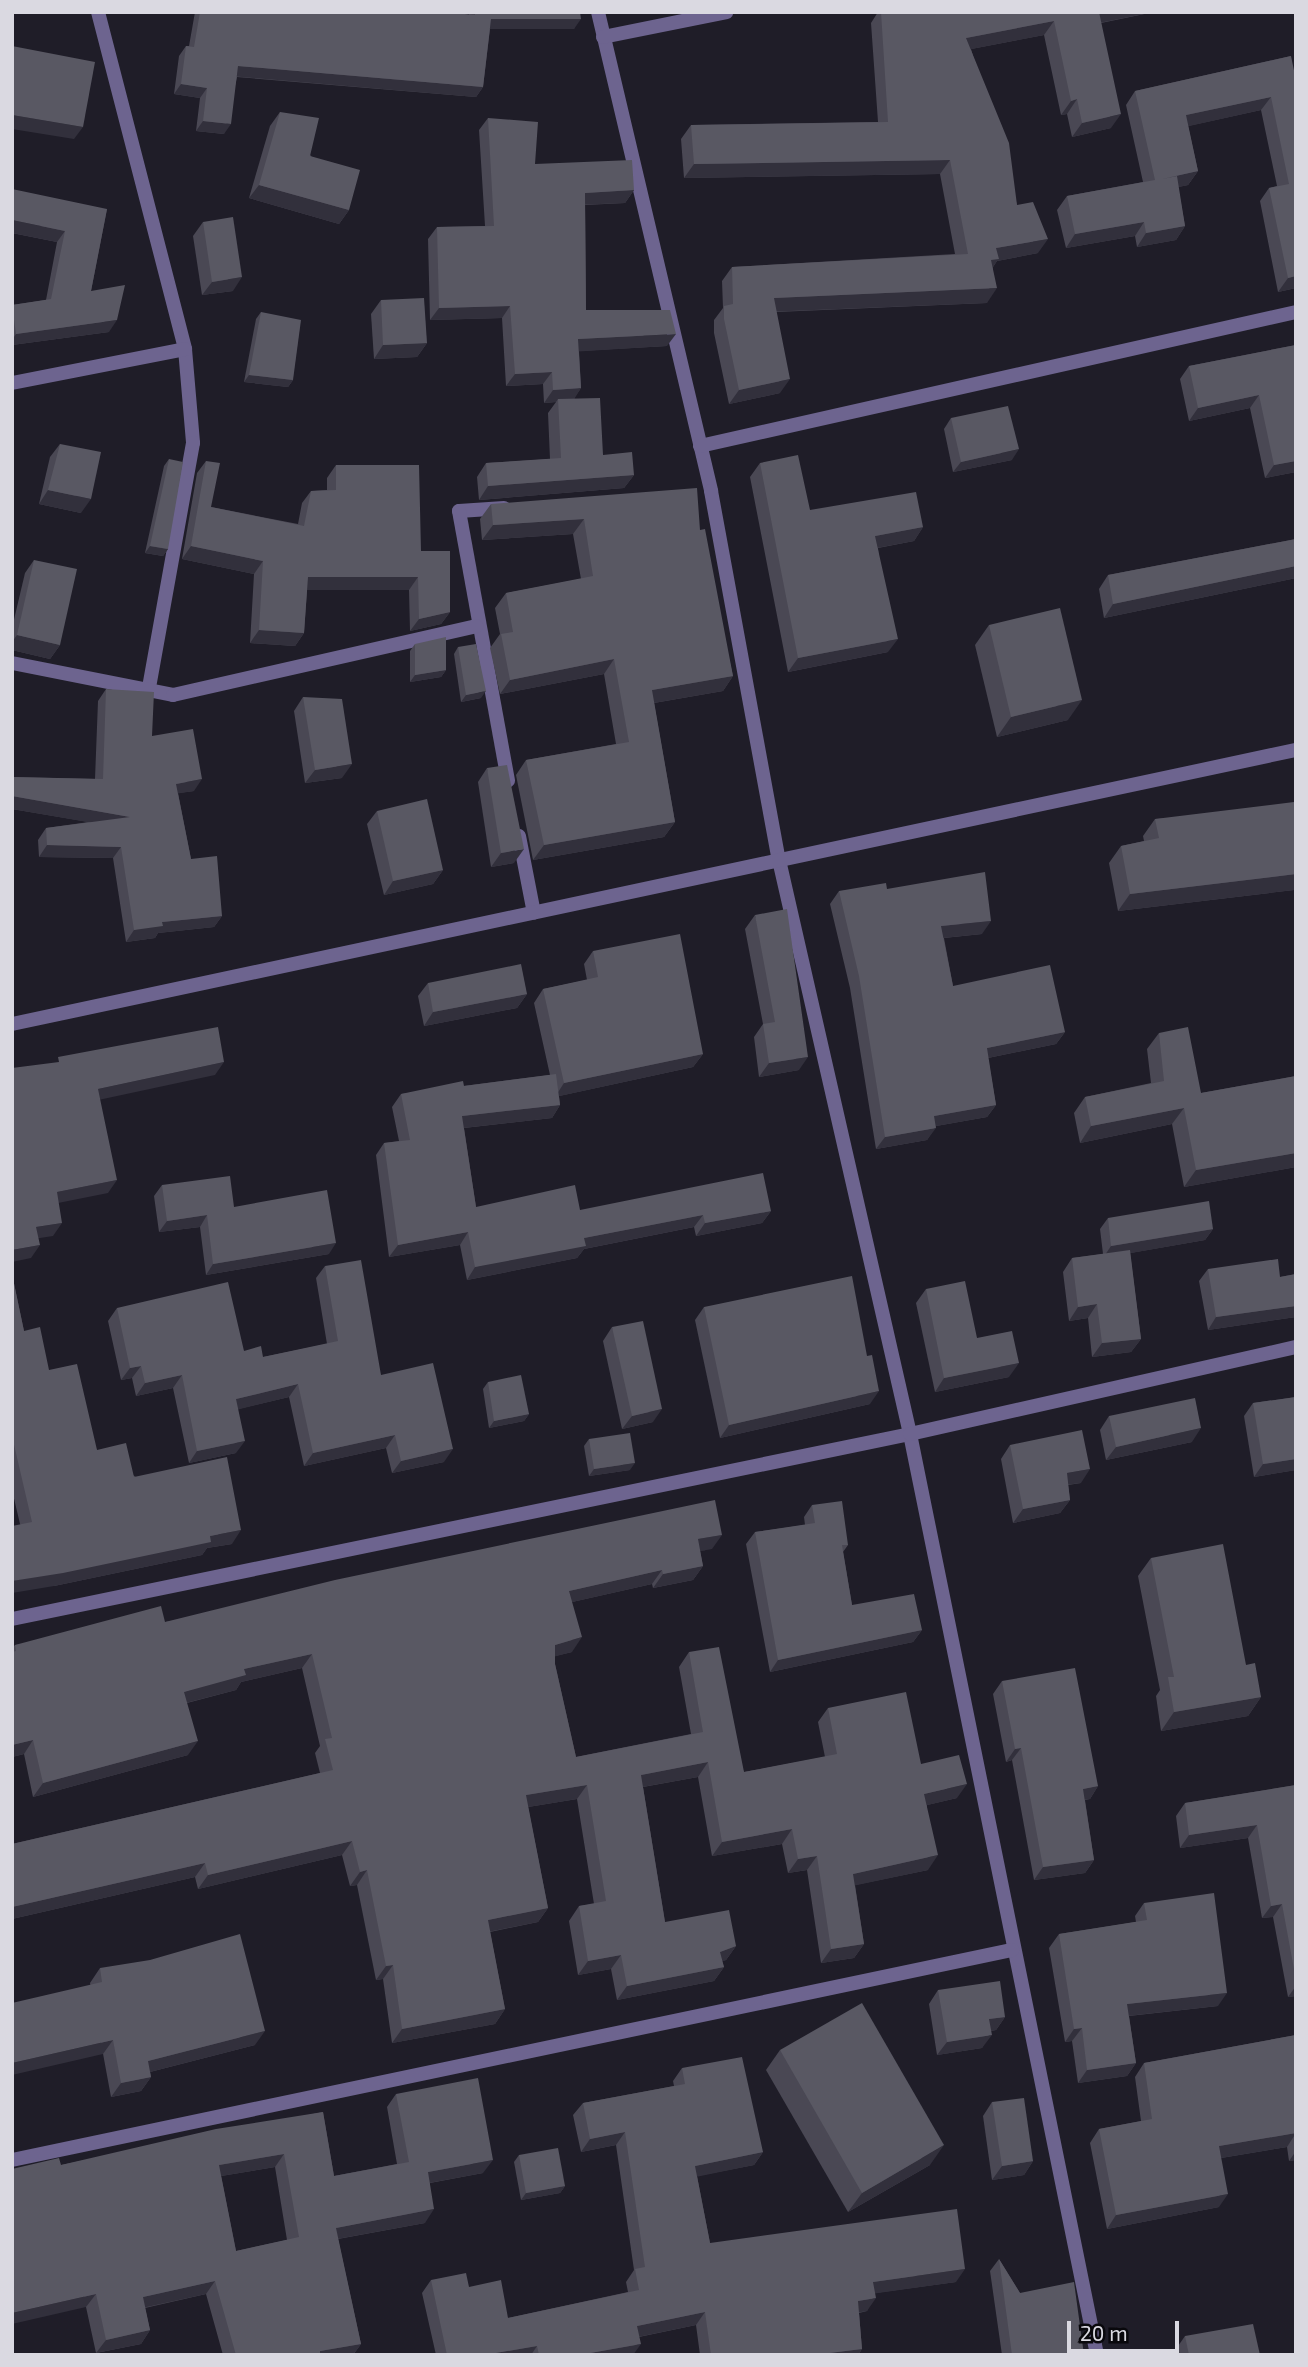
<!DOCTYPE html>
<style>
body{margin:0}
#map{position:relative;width:1308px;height:2367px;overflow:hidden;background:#1f1d28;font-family:"Exo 2",sans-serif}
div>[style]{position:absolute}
.minor>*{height:14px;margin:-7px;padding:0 7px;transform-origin:7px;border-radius:7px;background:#6d648f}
.wall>*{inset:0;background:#4a4854}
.shaded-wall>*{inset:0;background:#32303c}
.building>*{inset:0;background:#595863}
span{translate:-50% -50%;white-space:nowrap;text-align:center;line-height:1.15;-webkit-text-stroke:5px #09080c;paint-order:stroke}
.frame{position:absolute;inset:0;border:14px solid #dad9e1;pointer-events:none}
.scale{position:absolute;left:1067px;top:2321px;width:112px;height:32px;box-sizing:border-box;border:4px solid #dad9e1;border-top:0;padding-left:9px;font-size:21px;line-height:24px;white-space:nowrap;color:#dad9e1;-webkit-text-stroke:5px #09080c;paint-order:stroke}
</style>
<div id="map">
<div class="minor">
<i style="left:98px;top:12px;width:348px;rotate:75.5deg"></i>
<i style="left:185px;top:349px;width:94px;rotate:85.1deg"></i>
<i style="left:193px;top:443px;width:254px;rotate:100.2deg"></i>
<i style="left:598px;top:12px;width:492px;rotate:76.7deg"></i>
<i style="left:711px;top:491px;width:375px;rotate:79.6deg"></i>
<i style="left:779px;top:860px;width:589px;rotate:77.14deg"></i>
<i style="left:910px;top:1434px;width:940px;rotate:78.52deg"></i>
<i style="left:603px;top:37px;width:126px;rotate:-11.4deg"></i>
<i style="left:12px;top:383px;width:176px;rotate:-11.1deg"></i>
<i style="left:700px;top:446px;width:611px;rotate:-12.67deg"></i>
<i style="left:504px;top:508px;width:45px;rotate:176.2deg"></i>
<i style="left:459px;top:511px;width:274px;rotate:79.7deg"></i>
<i style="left:12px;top:663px;width:164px;rotate:11.2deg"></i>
<i style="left:173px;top:695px;width:311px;rotate:-12.8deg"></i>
<i style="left:519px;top:836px;width:78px;rotate:79deg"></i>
<i style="left:12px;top:1024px;width:1313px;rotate:-12.05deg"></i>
<i style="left:12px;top:1619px;width:917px;rotate:-11.64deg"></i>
<i style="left:910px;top:1434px;width:396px;rotate:-12.7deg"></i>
<i style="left:12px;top:2160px;width:1022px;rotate:-11.86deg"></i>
</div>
<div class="wall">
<i style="clip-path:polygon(195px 12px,444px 12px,469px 15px,469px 12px,580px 12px,574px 29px,490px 29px,483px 87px,476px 97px,237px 77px,224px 134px,196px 131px,200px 98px,174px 94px,179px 56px,186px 46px,189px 46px)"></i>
<i style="clip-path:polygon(878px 12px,1154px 12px,1101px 23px,1111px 128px,1072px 137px,1067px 114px,1061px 115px,1044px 35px,971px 49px,1017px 205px,1038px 253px,997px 261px,993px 267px,987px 303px,776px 312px,780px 393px,729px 404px,714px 333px,714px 320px,723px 308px,722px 281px,732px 267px,955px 254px,940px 174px,684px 178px,681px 139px,691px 125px,878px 122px,871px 23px)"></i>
<i style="clip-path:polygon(1291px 56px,1296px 288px,1278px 292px,1260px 201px,1269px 188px,1277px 186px,1261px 110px,1188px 126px,1198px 171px,1188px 185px,1178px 187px,1185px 226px,1176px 240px,1137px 247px,1135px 236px,1066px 248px,1057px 210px,1067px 196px,1143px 182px,1126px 105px,1135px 91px)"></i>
<i style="clip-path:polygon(280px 112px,349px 210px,339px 224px,249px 198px,270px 126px)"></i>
<i style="clip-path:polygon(488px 118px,535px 164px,634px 190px,625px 203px,585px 205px,586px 310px,667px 346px,579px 351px,581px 388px,574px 398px,603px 455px,634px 475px,624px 488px,479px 500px,477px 477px,486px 463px,550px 459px,548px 413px,556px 402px,544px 403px,543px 384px,506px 386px,502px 318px,430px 320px,428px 239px,437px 227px,485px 226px,479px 130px)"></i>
<i style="clip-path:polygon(107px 209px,91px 291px,109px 332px,12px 345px,12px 305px,46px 300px,57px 242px,12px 233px)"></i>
<i style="clip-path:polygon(203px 222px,233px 291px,202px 295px,193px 236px)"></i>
<i style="clip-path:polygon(381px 300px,427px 343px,417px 357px,374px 359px,371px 314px)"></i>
<i style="clip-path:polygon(261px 312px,293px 380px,288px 387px,244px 382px,256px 319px)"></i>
<i style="clip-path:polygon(1296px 345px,1296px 472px,1265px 478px,1250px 408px,1189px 421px,1180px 379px,1189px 366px)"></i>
<i style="clip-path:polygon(951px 418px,1012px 460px,953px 472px,944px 429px)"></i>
<i style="clip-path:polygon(60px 444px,81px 513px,39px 504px,50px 457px)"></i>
<i style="clip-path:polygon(169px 459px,168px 549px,163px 556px,145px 553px,164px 466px)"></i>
<i style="clip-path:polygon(206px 461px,211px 507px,298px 524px,302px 503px,311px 491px,327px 490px,327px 478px,336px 465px,421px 551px,450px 612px,441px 624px,410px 631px,409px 590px,307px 590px,304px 633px,295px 646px,250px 643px,254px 574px,182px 559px,197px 473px)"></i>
<i style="clip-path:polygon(760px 463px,810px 510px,923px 527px,914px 541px,878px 548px,888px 652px,788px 672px,750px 477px)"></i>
<i style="clip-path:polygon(491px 504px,700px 530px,733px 676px,723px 691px,654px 703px,675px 822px,664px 837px,533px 860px,516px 775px,526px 760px,616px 744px,604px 674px,500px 694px,490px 648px,500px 634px,495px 608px,506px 593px,581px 579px,573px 534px,482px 540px,480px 519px)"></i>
<i style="clip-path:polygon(1296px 539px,1296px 578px,1104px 618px,1099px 589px,1108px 575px)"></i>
<i style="clip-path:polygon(34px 560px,60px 645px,50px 659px,12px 650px,12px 628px,25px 573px)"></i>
<i style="clip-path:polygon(989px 625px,1068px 720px,997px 737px,975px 645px)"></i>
<i style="clip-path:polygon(415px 644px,446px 670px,441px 677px,410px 682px,410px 651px)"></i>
<i style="clip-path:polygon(458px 647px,481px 698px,461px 702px,454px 654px)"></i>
<i style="clip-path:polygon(106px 689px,152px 736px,194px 791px,178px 793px,191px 859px,222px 916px,214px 927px,158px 933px,155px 938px,126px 942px,113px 858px,39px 857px,38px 840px,46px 828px,89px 822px,12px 809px,12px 777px,95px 779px,98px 701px)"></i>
<i style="clip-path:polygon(303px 697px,342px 778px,305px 783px,294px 711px)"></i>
<i style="clip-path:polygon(487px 768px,514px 863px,491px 867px,478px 782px)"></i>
<i style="clip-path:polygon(1296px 810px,1296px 888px,1294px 890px,1118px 911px,1109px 863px,1121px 846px,1144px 841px,1143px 836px,1155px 819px)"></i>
<i style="clip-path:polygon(377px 811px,443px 870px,433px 884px,384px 895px,367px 824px)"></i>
<i style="clip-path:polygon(887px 889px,982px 934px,944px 938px,953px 986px,1065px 1032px,1056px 1044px,988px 1058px,996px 1105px,987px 1117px,936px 1126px,927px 1140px,876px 1149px,850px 988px,830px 904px,839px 891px)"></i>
<i style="clip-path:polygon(755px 915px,799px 1070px,759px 1077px,754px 1037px,763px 1024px,745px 929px)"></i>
<i style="clip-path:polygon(593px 951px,703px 1054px,693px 1067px,559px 1096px,560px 1105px,552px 1118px,464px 1128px,476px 1207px,580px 1210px,771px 1211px,762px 1223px,696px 1236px,694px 1227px,584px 1249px,577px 1258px,467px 1280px,460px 1245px,389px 1257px,376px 1155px,384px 1143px,399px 1141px,392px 1107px,401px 1094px,550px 1075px,534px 1003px,543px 989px,587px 980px,584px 964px)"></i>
<i style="clip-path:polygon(428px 983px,527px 994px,517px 1008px,424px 1026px,418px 996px)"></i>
<i style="clip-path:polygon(1159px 1033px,1201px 1093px,1296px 1076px,1296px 1167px,1184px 1187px,1172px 1124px,1080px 1143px,1074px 1113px,1085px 1097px,1151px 1083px,1147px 1049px)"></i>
<i style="clip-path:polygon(162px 1185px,329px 1254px,206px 1275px,200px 1227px,159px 1232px,154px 1196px)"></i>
<i style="clip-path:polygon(1108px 1218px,1213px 1229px,1205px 1240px,1130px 1253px,1141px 1339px,1131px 1352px,1092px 1357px,1088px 1318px,1069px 1321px,1063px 1272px,1072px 1258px,1103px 1254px,1100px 1229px)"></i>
<i style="clip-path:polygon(325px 1266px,381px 1375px,444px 1462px,392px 1473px,386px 1448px,304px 1466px,289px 1397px,238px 1409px,236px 1453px,189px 1463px,173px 1388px,136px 1396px,132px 1378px,121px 1380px,108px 1321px,117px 1308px,263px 1357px,327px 1344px,316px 1278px)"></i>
<i style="clip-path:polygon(1208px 1269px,1280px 1277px,1296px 1274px,1296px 1317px,1208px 1330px,1199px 1281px)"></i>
<i style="clip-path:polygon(12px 1274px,24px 1331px,97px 1450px,232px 1544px,207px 1548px,202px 1555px,54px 1586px,20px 1524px,12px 1490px)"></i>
<i style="clip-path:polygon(926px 1289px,977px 1338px,1009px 1377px,935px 1392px,916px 1303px)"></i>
<i style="clip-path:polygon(704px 1307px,870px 1404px,720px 1438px,695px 1320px)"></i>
<i style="clip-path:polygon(612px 1327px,653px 1422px,622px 1429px,603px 1341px)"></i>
<i style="clip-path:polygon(488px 1382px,529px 1414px,524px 1421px,489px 1428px,483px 1389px)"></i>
<i style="clip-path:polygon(1296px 1397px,1296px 1470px,1254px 1477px,1244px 1416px,1253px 1403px)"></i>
<i style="clip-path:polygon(1109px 1416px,1192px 1442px,1106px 1460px,1100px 1430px)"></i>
<i style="clip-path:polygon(589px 1439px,630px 1470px,589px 1476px,584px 1446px)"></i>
<i style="clip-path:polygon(1010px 1445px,1081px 1483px,1068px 1485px,1070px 1500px,1060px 1513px,1013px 1523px,1001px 1459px)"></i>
<i style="clip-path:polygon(812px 1505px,848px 1545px,843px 1552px,852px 1605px,922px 1630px,913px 1642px,770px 1672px,746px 1544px,755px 1532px,805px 1525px,804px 1517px)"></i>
<i style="clip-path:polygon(712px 1549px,700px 1551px,703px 1566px,693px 1580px,653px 1588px,652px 1584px,572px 1602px,572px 1652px,555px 1656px,555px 1664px,576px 1757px,691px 1734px,679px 1667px,689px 1652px,744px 1772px,825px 1757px,818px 1722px,828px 1708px,921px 1764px,957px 1798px,927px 1805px,928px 1870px,855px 1885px,864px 1944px,854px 1958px,821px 1963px,807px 1870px,788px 1873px,782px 1844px,712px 1856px,698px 1777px,643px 1787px,665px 1922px,736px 1946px,726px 1960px,722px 1961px,724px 1967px,714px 1981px,617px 2000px,611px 1969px,578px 1975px,569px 1921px,579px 1906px,594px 1904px,577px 1799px,528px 1807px,548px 1908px,538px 1922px,490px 1932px,505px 2009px,495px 2024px,392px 2043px,383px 1979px,376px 1980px,357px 1885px,350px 1886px,342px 1855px,198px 1889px,195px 1877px,12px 1919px,12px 1844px,320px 1773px,315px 1753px,320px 1746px,302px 1668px,241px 1682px,236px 1690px,187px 1703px,188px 1755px,33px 1797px,24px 1754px,12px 1757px,12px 1648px,15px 1645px,165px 1622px)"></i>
<i style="clip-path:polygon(1151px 1558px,1246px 1665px,1261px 1697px,1248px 1716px,1161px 1731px,1156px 1696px,1160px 1690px,1138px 1576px)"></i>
<i style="clip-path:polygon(1002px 1681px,1098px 1786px,1090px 1799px,1085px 1800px,1094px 1860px,1085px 1873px,1034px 1880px,1012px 1760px,1006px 1762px,993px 1694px)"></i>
<i style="clip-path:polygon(1296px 1785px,1296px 1996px,1288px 1997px,1273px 1917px,1262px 1918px,1248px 1838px,1180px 1848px,1176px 1816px,1185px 1803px)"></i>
<i style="clip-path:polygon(1144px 1903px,1218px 2006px,1129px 2016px,1136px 2063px,1127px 2076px,1078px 2083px,1072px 2041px,1065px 2042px,1049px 1948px,1059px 1934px,1136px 1922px,1135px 1916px)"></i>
<i style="clip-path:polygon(100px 1968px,255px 2045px,150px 2072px,151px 2077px,141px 2091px,111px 2097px,90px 1983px)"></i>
<i style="clip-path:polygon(938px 1990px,1005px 2017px,996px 2030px,991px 2031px,982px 2048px,937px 2055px,929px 2004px)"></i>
<i style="clip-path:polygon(1296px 2035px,1296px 2160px,1289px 2161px,1287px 2147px,1221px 2158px,1219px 2207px,1107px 2229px,1090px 2143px,1099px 2129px,1141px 2121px,1135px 2077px,1144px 2063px)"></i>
<i style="clip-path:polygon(780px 2050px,930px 2165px,848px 2212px,766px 2070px)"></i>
<i style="clip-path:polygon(682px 2068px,763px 2152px,754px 2165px,697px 2176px,710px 2243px,956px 2282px,875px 2293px,867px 2311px,859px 2313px,862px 2349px,858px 2355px,700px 2355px,696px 2325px,639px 2337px,633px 2355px,436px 2355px,422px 2293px,431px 2280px,469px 2287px,508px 2318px,628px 2292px,626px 2282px,634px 2270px,616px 2145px,581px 2152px,573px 2115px,583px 2103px,674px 2086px,673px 2081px)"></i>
<i style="clip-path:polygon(evenodd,396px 2094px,483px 2173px,430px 2183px,425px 2223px,338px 2239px,361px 2344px,353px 2355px,223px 2355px,206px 2294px,145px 2308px,150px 2330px,141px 2344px,96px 2353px,86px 2307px,61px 2165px,323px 2112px,334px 2176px,397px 2164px,387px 2107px,396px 2094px,275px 2167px,287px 2240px,236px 2251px,221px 2176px,275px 2167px)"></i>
<i style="clip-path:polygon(992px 2102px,1033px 2161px,1024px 2175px,992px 2180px,983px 2116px)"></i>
<i style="clip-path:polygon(519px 2155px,565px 2186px,560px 2193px,521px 2200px,514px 2162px)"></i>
<i style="clip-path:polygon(999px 2259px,1020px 2293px,1084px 2355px,1002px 2355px,990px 2271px)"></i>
<i style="clip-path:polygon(1185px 2336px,1260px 2355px,1177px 2355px,1176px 2349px)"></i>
</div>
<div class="shaded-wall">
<i style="clip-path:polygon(1097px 12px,1154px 12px,1089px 25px)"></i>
<i style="clip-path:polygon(491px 19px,581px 19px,574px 29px,484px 29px)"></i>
<i style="clip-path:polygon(1054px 21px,1044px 35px,956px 52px,966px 38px)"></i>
<i style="clip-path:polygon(238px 66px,483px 87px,476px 97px,231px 76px)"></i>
<i style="clip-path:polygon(181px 84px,207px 88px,200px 98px,174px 94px)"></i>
<i style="clip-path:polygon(1271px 97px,1261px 110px,1176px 129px,1186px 115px)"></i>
<i style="clip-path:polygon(1077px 99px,1067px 114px,1061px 115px,1071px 101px)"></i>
<i style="clip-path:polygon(1121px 114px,1111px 128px,1072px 137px,1082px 123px)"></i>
<i style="clip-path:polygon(12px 115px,83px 127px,74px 139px,12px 129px)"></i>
<i style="clip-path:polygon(203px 121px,231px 124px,224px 134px,196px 131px)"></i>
<i style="clip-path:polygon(950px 160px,940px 174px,684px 178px,694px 164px)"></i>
<i style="clip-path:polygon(1198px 171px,1188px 185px,1152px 193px,1162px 179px)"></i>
<i style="clip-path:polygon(259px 185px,349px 210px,339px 224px,249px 198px)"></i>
<i style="clip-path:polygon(634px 190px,625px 203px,576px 205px,585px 193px)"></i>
<i style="clip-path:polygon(12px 220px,65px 231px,57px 242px,12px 233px)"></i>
<i style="clip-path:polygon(1144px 222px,1135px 236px,1066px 248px,1075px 234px)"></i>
<i style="clip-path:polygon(1185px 226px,1176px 240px,1137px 247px,1146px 233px)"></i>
<i style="clip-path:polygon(1048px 239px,1038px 253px,997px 261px,989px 273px,981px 274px,996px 248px)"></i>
<i style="clip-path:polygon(1296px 276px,1296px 288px,1278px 292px,1288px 278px)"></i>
<i style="clip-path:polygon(242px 277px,233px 291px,202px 295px,212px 282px)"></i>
<i style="clip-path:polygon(997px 288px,987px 303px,764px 312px,774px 298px)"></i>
<i style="clip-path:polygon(510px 306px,502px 318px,430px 320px,439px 308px)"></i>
<i style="clip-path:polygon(117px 320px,109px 332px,12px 345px,12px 340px,16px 334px)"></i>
<i style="clip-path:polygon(676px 334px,667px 346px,570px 352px,578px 339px)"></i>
<i style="clip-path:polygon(427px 343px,417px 357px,374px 359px,383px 345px)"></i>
<i style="clip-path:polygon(552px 372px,543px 384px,506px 386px,515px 374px)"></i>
<i style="clip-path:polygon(249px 375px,293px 380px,288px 387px,244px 382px)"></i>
<i style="clip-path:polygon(790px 379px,780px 393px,729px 404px,739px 390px)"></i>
<i style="clip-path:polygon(581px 388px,573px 401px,558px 399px,556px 402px,544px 403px,553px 390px)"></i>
<i style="clip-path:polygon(1259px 395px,1250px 408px,1189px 421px,1198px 408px)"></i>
<i style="clip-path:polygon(1019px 449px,1012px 460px,953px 472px,961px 462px)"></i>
<i style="clip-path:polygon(1296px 461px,1296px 472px,1265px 478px,1274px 465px)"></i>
<i style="clip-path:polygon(634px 475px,624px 488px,479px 500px,488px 486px)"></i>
<i style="clip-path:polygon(48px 490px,91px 499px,81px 513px,39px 504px)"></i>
<i style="clip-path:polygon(584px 519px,573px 534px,482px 540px,493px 525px)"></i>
<i style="clip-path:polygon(923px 527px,914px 541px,866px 550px,875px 536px)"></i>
<i style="clip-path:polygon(150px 546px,168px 549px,163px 556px,145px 553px)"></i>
<i style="clip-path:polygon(191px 546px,263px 561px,254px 574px,182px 559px)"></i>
<i style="clip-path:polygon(1296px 566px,1296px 578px,1104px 618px,1113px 604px)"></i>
<i style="clip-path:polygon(308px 577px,418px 577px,409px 590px,299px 590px)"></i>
<i style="clip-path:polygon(450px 612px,441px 624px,410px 631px,419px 619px)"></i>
<i style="clip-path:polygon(259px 630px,304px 633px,295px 646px,250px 643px)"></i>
<i style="clip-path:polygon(17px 635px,60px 645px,50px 659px,12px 650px,12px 642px)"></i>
<i style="clip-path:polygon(898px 639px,888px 652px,788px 672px,798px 658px)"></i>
<i style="clip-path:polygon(614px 659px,604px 674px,500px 694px,510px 680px)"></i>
<i style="clip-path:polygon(446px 670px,441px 677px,410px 682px,415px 675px)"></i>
<i style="clip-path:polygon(733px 676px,723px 691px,642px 705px,652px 690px)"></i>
<i style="clip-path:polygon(486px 691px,481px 698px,461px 702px,466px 695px)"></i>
<i style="clip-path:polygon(1082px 700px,1068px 720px,997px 737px,1011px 717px)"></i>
<i style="clip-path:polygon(352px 764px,342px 778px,305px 783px,315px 770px)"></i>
<i style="clip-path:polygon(202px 779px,194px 791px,168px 795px,176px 784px)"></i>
<i style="clip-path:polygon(12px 796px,130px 817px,122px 828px,12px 809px)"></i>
<i style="clip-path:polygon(675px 822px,664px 837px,533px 860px,544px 845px)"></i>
<i style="clip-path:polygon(47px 845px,121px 847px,113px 858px,39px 857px)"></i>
<i style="clip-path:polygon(524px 849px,514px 863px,491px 867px,501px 853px)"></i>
<i style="clip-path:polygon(443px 870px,433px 884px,384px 895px,393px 881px)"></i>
<i style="clip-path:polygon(1296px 874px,1296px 888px,1294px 890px,1118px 911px,1130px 894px)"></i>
<i style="clip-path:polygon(222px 916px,214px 927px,158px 933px,155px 938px,126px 942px,134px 930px,162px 922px)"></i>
<i style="clip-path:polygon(991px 921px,982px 934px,933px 939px,941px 926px)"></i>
<i style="clip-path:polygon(527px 994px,517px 1008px,424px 1026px,433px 1012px)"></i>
<i style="clip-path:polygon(1065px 1032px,1056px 1044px,978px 1060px,987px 1048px)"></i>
<i style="clip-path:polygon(703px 1054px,693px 1067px,555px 1097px,564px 1083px)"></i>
<i style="clip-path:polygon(808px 1057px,799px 1070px,759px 1077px,769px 1063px)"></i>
<i style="clip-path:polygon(224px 1062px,215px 1075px,89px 1102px,98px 1089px)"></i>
<i style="clip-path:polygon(560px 1105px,552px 1118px,454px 1129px,462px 1116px)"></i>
<i style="clip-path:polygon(996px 1105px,987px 1117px,925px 1128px,934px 1116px)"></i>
<i style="clip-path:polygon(1184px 1108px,1172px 1124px,1080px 1143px,1091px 1126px)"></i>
<i style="clip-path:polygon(936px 1128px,927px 1140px,876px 1149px,885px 1137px)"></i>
<i style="clip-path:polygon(1296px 1153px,1296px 1167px,1184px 1187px,1196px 1170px)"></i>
<i style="clip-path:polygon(117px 1180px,108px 1193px,48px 1205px,57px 1192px)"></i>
<i style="clip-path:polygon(771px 1211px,762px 1223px,696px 1236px,705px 1223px)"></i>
<i style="clip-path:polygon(207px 1215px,200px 1227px,159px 1232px,167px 1221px)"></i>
<i style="clip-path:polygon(703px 1215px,694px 1227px,584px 1249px,577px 1258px,467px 1280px,475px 1267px,584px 1238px)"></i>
<i style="clip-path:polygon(62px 1223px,53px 1236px,27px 1240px,36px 1227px)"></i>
<i style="clip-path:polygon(1213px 1229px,1205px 1240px,1103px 1258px,1111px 1246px)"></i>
<i style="clip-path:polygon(468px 1232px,460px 1245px,389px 1257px,398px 1245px)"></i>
<i style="clip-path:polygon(336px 1243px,329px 1254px,206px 1275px,213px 1264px)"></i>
<i style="clip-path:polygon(40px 1245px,31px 1258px,12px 1262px,12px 1250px)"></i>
<i style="clip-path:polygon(1097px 1304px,1088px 1318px,1069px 1321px,1078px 1307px)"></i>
<i style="clip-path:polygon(1296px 1306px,1296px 1317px,1208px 1330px,1216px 1317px)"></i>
<i style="clip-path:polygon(1141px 1339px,1131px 1352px,1092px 1357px,1102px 1343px)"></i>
<i style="clip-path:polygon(1019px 1363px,1009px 1377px,935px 1392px,944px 1378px)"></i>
<i style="clip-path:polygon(141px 1366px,132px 1378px,121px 1380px,130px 1368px)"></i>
<i style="clip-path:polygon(182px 1375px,173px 1388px,136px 1396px,145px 1383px)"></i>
<i style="clip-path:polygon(298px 1384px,289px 1397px,228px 1412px,236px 1399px)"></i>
<i style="clip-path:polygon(879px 1391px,870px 1404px,720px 1438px,729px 1425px)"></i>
<i style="clip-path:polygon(662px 1409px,653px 1422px,622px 1429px,632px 1416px)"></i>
<i style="clip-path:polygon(529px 1414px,524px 1421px,489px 1428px,494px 1421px)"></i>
<i style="clip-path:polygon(1201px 1428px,1192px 1442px,1106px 1460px,1116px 1447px)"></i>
<i style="clip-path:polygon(395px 1435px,386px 1448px,304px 1466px,313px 1453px)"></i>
<i style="clip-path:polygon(245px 1441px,236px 1453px,189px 1463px,197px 1451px)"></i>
<i style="clip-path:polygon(453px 1449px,444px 1462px,392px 1473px,401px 1461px)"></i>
<i style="clip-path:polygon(1296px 1459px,1296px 1470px,1254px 1477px,1263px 1464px)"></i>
<i style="clip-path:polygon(635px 1463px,630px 1470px,589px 1476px,594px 1469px)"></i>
<i style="clip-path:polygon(1090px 1469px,1081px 1483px,1057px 1486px,1067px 1473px)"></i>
<i style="clip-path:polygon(1070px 1500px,1060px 1513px,1013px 1523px,1023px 1509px)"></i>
<i style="clip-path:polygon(241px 1530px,232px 1544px,207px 1548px,202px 1555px,54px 1586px,12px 1593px,12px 1581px,210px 1536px)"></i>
<i style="clip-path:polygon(722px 1535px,712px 1549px,688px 1553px,698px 1539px)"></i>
<i style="clip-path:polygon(703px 1566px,693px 1580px,653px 1588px,663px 1574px)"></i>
<i style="clip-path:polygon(662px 1570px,652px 1584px,559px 1605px,569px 1591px)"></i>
<i style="clip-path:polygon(922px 1630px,913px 1642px,770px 1672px,778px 1660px)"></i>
<i style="clip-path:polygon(582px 1637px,572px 1652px,545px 1659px,555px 1645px)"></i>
<i style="clip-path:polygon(312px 1654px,302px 1668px,241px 1682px,236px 1690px,174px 1706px,184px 1692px,244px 1669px)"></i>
<i style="clip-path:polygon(1261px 1697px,1248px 1716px,1161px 1731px,1174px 1712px)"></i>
<i style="clip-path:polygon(33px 1740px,24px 1754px,12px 1757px,12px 1745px)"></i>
<i style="clip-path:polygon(198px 1741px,188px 1755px,33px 1797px,43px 1783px)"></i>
<i style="clip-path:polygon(1021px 1748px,1012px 1760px,1006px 1762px,1015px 1749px)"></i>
<i style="clip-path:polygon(708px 1762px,698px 1777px,631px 1789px,641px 1775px)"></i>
<i style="clip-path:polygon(967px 1784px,957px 1798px,915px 1808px,924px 1794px)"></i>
<i style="clip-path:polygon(587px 1785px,577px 1799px,516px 1809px,526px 1795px)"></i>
<i style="clip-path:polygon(1098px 1786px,1090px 1799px,1074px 1801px,1083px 1789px)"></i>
<i style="clip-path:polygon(1257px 1825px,1248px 1838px,1180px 1848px,1189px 1835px)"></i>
<i style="clip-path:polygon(792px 1829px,782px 1844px,712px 1856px,722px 1842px)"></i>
<i style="clip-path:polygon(352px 1841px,342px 1855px,198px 1889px,208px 1875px)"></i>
<i style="clip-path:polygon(938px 1855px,928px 1870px,843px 1888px,853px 1874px)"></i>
<i style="clip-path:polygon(817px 1856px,807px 1870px,788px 1873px,798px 1859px)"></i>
<i style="clip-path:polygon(1094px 1860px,1085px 1873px,1034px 1880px,1043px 1867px)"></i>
<i style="clip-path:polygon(205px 1863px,195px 1877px,12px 1919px,12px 1907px)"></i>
<i style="clip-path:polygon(367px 1870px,357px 1885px,350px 1886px,360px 1872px)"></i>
<i style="clip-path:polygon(1282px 1904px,1273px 1917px,1262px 1918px,1271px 1906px)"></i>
<i style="clip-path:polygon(548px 1908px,538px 1922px,478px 1934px,488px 1920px)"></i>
<i style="clip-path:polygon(864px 1944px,854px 1958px,821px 1963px,831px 1949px)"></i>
<i style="clip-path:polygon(736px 1946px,726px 1960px,710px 1966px,720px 1952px)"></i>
<i style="clip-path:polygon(621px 1955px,611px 1969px,578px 1975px,588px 1961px)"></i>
<i style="clip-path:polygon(393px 1965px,383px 1979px,376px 1980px,386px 1966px)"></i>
<i style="clip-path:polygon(724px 1967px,714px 1981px,617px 2000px,627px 1986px)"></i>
<i style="clip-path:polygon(1296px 1986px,1296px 1996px,1288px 1997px)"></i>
<i style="clip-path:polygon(1227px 1993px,1218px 2006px,1118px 2017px,1127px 2004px)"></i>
<i style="clip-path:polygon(505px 2009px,495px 2024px,392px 2043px,402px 2029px)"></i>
<i style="clip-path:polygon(1005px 2017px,996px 2030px,980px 2033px,989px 2019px)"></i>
<i style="clip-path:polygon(1082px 2028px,1072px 2041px,1065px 2042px,1074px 2029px)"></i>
<i style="clip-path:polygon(265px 2031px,255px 2045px,138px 2075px,148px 2061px)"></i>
<i style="clip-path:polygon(992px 2035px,982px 2048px,937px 2055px,947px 2042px)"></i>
<i style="clip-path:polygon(113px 2040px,103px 2054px,12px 2075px,12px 2063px)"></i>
<i style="clip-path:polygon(1136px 2063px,1127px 2076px,1078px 2083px,1087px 2070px)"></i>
<i style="clip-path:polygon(151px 2077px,141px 2091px,111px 2097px,121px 2083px)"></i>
<i style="clip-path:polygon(625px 2132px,616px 2145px,581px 2152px,590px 2139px)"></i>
<i style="clip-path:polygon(1296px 2133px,1287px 2147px,1209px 2160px,1219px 2146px)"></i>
<i style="clip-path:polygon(944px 2145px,930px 2165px,848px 2212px,862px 2193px)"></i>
<i style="clip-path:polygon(1296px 2151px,1296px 2160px,1289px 2161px)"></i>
<i style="clip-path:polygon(763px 2152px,754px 2165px,686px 2179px,695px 2166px)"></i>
<i style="clip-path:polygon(284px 2154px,275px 2167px,209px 2178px,219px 2165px)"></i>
<i style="clip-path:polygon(493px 2160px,483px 2173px,418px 2185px,428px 2172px)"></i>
<i style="clip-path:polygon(1033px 2161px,1024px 2175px,992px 2180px,1002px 2166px)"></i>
<i style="clip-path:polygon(565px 2186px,560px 2193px,521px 2200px,526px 2193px)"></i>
<i style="clip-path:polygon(1228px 2194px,1219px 2207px,1107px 2229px,1116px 2215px)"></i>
<i style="clip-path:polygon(434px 2209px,425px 2223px,326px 2241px,336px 2228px)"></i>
<i style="clip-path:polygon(965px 2269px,956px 2282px,864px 2295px,873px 2282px)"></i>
<i style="clip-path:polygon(215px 2281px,206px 2294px,133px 2310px,143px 2297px)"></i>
<i style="clip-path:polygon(96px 2294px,86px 2307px,12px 2324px,12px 2313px)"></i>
<i style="clip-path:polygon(876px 2298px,867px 2311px,849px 2314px,858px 2301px)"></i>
<i style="clip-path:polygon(705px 2312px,696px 2325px,628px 2339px,637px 2326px)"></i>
<i style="clip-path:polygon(150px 2330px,141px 2344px,96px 2353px,106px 2340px)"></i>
<i style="clip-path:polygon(361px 2344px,353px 2355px,317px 2355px,320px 2351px)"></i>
<i style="clip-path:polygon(641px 2344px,633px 2355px,579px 2355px)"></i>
<i style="clip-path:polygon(537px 2346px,531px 2355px,484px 2355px)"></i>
<i style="clip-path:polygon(862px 2349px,858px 2355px,813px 2355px)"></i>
</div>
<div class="building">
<i style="clip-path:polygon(200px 12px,444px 12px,475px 15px,475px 12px,580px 12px,581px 19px,491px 19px,483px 87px,238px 66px,231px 124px,203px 121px,207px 88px,181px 84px,186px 46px,194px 47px)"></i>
<i style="clip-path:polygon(881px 12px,1099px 12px,1121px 114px,1082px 123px,1077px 99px,1071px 101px,1054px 21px,966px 38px,1009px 143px,1017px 205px,1033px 202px,1048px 239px,996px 248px,999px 259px,991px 260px,997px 288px,774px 298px,790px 379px,739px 390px,724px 319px,724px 306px,733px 304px,732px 267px,968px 254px,950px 160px,694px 164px,691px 125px,888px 122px)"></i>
<i style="clip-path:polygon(12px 46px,95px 62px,83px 127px,12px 115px)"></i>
<i style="clip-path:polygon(1291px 56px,1296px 80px,1296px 276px,1288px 278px,1269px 188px,1289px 184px,1271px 97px,1186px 115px,1198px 171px,1162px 179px,1177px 176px,1185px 226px,1146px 233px,1144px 222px,1075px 234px,1067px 196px,1155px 180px,1135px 91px)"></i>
<i style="clip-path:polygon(280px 112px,319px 118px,310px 156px,360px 170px,349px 210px,259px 185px)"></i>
<i style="clip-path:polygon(488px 118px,538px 122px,535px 164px,632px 160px,634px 190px,585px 193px,586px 310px,670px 310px,676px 334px,578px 339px,581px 388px,553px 390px,552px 372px,515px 374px,510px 306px,439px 308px,437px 227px,494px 226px)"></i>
<i style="clip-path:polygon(12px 189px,107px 209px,91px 291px,125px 285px,117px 320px,16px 334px,12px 305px,51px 299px,65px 231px,12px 220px)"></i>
<i style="clip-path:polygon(233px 217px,242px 277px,212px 282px,203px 222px)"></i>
<i style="clip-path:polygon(424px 298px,427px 343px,383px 345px,381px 300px)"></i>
<i style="clip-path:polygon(261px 312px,301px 320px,293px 380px,249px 375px)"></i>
<i style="clip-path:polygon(1296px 345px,1296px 461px,1274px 465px,1259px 395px,1198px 408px,1189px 366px)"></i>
<i style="clip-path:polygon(600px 398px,603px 455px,632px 452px,634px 475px,488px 486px,486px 463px,561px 458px,558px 399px)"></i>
<i style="clip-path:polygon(1008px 406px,1019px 449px,961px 462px,951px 418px)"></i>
<i style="clip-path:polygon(60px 444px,101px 452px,91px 499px,48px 490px)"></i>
<i style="clip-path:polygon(798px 455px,810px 510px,916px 492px,923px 527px,875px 536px,898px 639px,798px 658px,760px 463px)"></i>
<i style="clip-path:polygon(169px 459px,183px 462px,168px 549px,150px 546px)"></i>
<i style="clip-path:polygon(206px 461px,220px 463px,211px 507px,304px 526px,311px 491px,336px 490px,336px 465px,419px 465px,421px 551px,450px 551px,450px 612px,419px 619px,418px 577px,308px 577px,304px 633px,259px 630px,263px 561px,191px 546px)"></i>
<i style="clip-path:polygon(697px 488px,700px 530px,705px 529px,733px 676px,652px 690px,675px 822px,544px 845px,526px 760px,629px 742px,614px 659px,510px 680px,501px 634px,513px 632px,506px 593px,593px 576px,584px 519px,493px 525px,491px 504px)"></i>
<i style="clip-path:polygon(1296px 539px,1296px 566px,1113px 604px,1108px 575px)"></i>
<i style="clip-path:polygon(34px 560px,77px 569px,60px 645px,17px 635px)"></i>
<i style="clip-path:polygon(1060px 608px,1082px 700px,1011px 717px,989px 625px)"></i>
<i style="clip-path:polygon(446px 637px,446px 670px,415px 675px,415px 644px)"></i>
<i style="clip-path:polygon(476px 644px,486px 691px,466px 695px,458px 647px)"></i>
<i style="clip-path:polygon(106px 689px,154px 692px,152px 736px,193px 729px,202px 779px,176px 784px,191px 859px,217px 856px,222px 916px,162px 922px,163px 926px,134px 930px,121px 847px,47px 845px,46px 828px,130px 817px,12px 796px,12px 777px,103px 779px)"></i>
<i style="clip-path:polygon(303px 697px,342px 699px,352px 764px,315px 770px)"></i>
<i style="clip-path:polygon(507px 765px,524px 849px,501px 853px,487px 768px)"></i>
<i style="clip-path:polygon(427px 799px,443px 870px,393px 881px,377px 811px)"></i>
<i style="clip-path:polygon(1294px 802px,1296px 810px,1296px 874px,1130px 894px,1121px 846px,1159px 838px,1155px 819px)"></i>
<i style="clip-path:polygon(985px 872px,991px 921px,941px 926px,953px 986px,1050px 965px,1065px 1032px,987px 1048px,996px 1105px,934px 1116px,936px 1128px,885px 1137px,859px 976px,839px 891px,886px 883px,887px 889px)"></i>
<i style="clip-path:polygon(787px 909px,808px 1057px,769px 1063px,763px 1024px,775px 1022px,755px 915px)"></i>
<i style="clip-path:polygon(680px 934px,703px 1054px,564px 1083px,543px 989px,598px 977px,593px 951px)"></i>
<i style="clip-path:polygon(521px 964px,527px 994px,433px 1012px,428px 983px)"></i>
<i style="clip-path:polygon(218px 1027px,224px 1062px,98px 1089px,117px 1180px,57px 1192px,62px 1223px,36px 1227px,40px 1245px,12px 1250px,12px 1068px,59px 1062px,58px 1057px)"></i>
<i style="clip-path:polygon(1188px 1027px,1201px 1093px,1296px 1076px,1296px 1153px,1196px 1170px,1184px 1108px,1091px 1126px,1085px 1097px,1164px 1081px,1159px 1033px)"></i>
<i style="clip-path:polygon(556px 1074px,560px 1105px,462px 1116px,476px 1207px,575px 1185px,580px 1210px,763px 1173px,771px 1211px,705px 1223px,703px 1215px,584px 1238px,586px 1246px,475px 1267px,468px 1232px,398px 1245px,384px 1143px,410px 1140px,401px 1094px,463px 1081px,464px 1086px)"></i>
<i style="clip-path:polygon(230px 1176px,234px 1207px,327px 1190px,336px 1243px,213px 1264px,207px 1215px,167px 1221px,162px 1185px)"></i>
<i style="clip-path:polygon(1209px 1201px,1213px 1229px,1111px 1246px,1108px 1218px)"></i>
<i style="clip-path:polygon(1130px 1250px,1141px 1339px,1102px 1343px,1097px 1304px,1078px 1307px,1072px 1258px)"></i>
<i style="clip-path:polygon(1278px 1259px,1280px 1277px,1296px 1274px,1296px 1306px,1216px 1317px,1208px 1269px)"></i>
<i style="clip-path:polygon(361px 1260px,381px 1375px,433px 1363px,453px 1449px,401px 1461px,395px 1435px,313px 1453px,298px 1384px,236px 1399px,245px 1441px,197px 1451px,182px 1375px,145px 1383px,141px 1366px,130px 1368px,117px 1308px,228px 1282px,244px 1351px,261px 1346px,263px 1357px,338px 1341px,325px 1266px)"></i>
<i style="clip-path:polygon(12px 1274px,24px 1331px,40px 1327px,49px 1370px,77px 1364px,97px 1450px,126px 1443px,134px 1477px,227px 1457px,241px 1530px,210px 1536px,211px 1542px,63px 1573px,12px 1581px,12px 1526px,32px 1522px,12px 1436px)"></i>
<i style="clip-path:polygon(852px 1276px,867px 1356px,872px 1355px,879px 1391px,729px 1425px,704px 1307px)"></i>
<i style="clip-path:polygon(965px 1281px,977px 1338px,1012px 1331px,1019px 1363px,944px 1378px,926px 1289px)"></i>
<i style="clip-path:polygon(643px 1321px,662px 1409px,632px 1416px,612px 1327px)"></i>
<i style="clip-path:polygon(521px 1375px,529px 1414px,494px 1421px,488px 1382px)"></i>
<i style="clip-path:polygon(1296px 1397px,1296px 1459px,1263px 1464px,1253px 1403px)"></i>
<i style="clip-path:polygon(1195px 1398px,1201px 1428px,1116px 1447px,1109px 1416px)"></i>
<i style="clip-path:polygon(1082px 1430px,1090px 1469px,1067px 1473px,1070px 1500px,1023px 1509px,1010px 1445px)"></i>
<i style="clip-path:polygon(630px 1433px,635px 1463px,594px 1469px,589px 1439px)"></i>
<i style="clip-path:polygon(715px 1500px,722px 1535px,698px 1539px,703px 1566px,663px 1574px,662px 1570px,569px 1591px,582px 1637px,555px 1645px,555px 1664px,576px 1757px,703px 1732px,689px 1652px,719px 1647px,744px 1772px,837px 1754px,828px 1708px,906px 1692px,921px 1764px,959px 1755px,967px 1784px,924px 1794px,938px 1855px,853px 1874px,864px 1944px,831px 1949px,817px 1856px,798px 1859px,792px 1829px,722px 1842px,708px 1762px,641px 1775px,665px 1922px,729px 1910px,736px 1946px,720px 1952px,724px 1967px,627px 1986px,621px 1955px,588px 1961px,579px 1906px,606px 1901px,587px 1785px,526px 1795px,548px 1908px,488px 1920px,505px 2009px,402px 2029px,393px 1965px,386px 1966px,367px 1870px,360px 1872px,352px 1841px,208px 1875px,205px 1863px,12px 1907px,12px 1844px,333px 1770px,325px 1739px,332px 1738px,312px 1654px,244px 1669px,246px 1675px,184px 1692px,198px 1741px,43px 1783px,33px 1740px,12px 1745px,12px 1652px,16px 1651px,15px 1645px,161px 1606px,165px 1622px,335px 1580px)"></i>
<i style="clip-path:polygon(842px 1501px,848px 1545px,842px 1545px,852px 1605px,914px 1594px,922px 1630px,778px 1660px,755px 1532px,815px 1523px,812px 1505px)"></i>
<i style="clip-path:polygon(1223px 1544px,1246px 1665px,1255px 1663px,1261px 1697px,1174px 1712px,1168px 1677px,1174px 1677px,1151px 1558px)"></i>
<i style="clip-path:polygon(1075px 1668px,1098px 1786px,1083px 1789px,1094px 1860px,1043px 1867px,1021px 1748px,1015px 1749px,1002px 1681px)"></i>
<i style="clip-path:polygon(1296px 1785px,1296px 1980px,1282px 1904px,1271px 1906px,1257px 1825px,1189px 1835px,1185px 1803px)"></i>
<i style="clip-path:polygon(1214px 1893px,1227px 1993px,1127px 2004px,1136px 2063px,1087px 2070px,1082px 2028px,1074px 2029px,1059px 1934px,1147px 1920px,1144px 1903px)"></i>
<i style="clip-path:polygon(240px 1934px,265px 2031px,148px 2061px,151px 2077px,121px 2083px,113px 2040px,12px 2063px,12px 2003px,102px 1982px,100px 1968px,150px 1960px)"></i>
<i style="clip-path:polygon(1000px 1981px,1005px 2017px,989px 2019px,992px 2035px,947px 2042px,938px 1990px)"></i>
<i style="clip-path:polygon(862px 2003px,944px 2145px,862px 2193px,780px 2050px)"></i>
<i style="clip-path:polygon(1296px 2035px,1296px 2133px,1219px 2146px,1228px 2194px,1116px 2215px,1099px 2129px,1152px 2119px,1144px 2063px)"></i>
<i style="clip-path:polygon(742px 2057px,763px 2152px,695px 2166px,710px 2243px,957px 2209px,965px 2269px,873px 2282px,876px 2298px,858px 2301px,862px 2349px,813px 2355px,711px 2355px,705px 2312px,637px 2326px,641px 2344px,579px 2355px,539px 2355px,537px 2346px,484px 2355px,447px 2355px,431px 2280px,466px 2273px,469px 2287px,501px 2280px,508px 2318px,639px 2290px,635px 2269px,645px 2267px,625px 2132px,590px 2139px,583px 2103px,685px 2084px,682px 2068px)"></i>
<i style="clip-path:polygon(evenodd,478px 2078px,493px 2160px,428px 2172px,434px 2209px,336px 2228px,361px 2344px,320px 2351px,320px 2355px,236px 2355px,215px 2281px,143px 2297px,150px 2330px,106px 2340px,96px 2294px,12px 2313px,12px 2169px,59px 2158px,61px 2165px,216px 2129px,323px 2112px,334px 2176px,409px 2162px,396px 2094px,478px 2078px,284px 2154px,299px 2237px,236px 2251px,219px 2165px,284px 2154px)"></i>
<i style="clip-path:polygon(1024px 2098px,1033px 2161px,1002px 2166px,992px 2102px)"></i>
<i style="clip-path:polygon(558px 2148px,565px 2186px,526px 2193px,519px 2155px)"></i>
<i style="clip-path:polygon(999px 2259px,1020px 2293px,1074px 2282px,1084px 2355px,1012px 2355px)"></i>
<i style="clip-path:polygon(1253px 2324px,1260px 2355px,1189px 2355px,1185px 2336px)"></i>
</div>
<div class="frame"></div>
<div class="scale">20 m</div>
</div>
